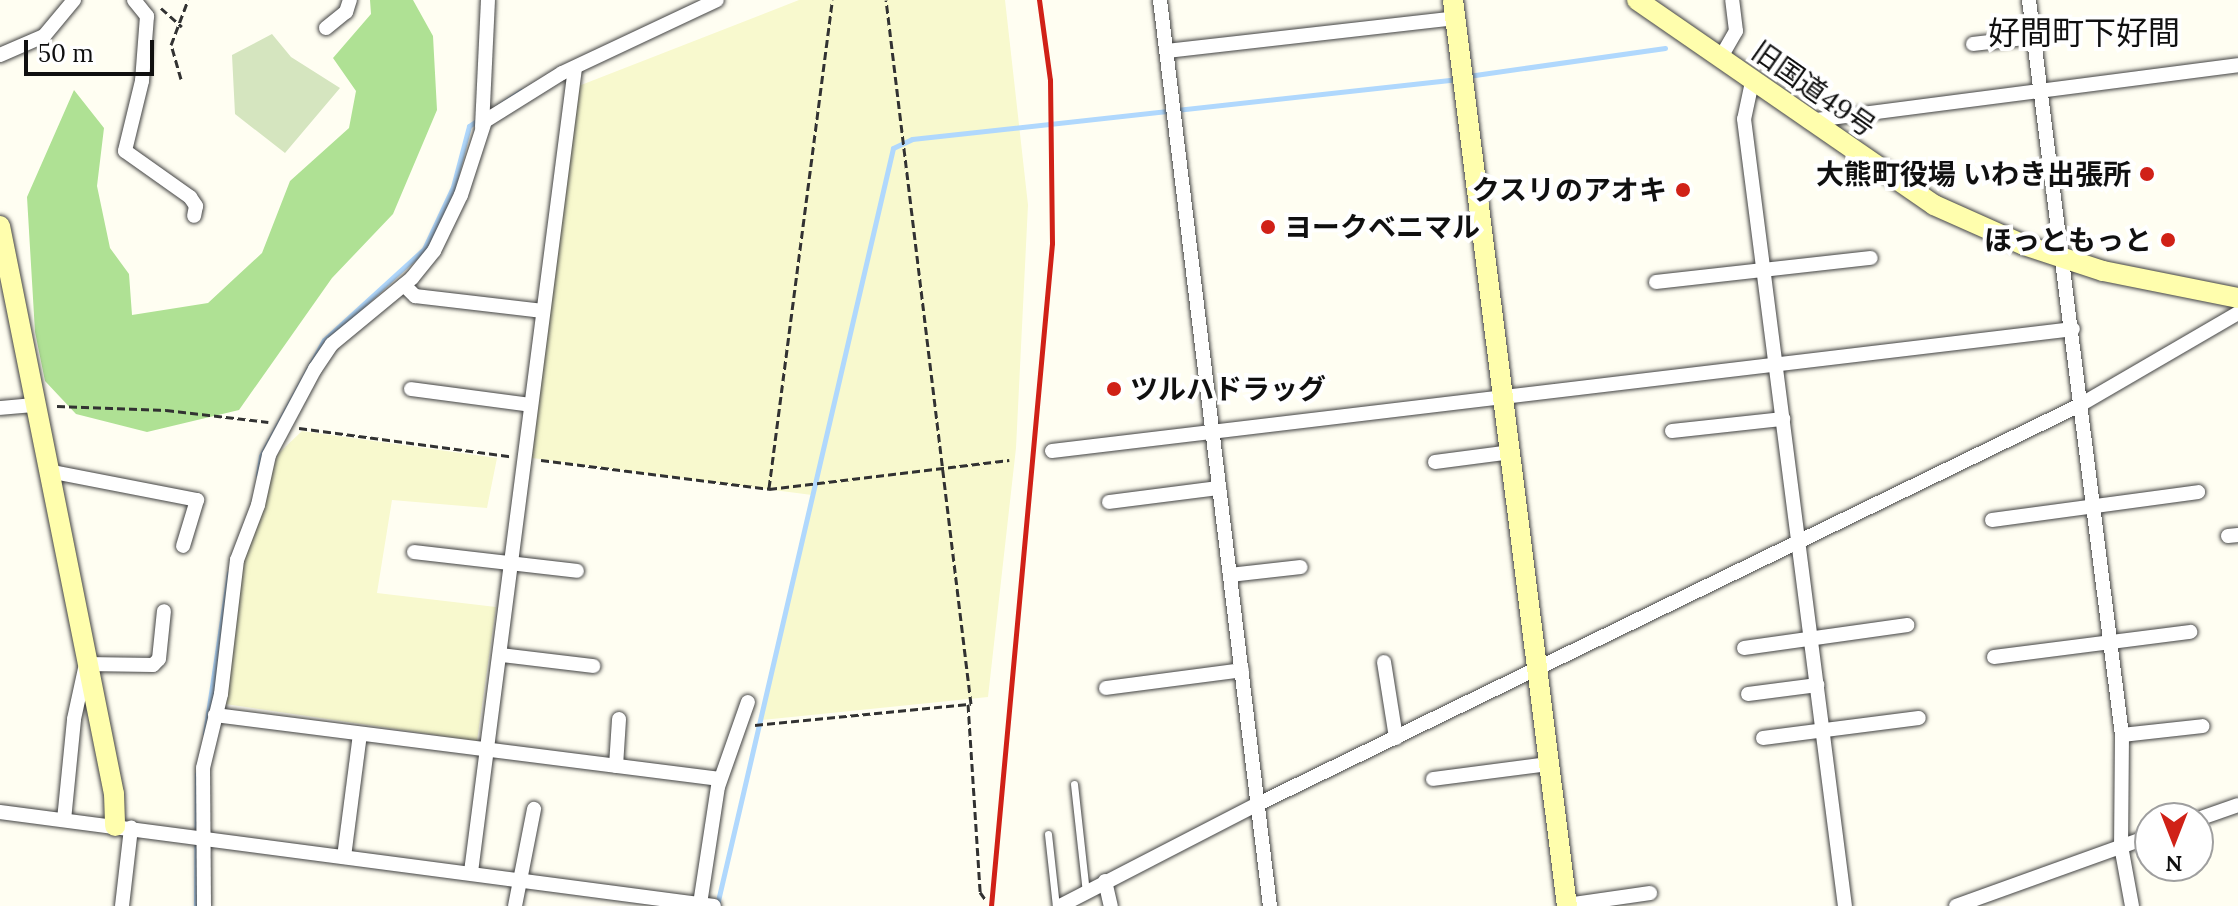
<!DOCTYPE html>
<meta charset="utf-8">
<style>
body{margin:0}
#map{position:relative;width:2238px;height:906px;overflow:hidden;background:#fffef2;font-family:Lora,"Noto Sans JP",serif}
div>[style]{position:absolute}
.farmland>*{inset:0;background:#f8f9ce}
.forest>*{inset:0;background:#afe194}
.cemetery>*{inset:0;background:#d5e5bf}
.stream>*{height:5px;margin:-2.5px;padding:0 2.5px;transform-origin:2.5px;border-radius:2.5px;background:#b0d8fd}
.path>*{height:3px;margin-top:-1.5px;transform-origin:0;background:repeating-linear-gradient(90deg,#323232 0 8px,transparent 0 12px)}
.roads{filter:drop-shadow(0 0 2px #434343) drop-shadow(0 0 2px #434343)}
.lane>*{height:7px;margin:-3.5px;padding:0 3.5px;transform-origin:3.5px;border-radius:3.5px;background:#fff}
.street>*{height:14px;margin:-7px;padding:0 7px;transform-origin:7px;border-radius:7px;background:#fff}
.secondary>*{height:20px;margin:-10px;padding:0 10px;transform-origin:10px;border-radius:10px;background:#fffead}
.rail>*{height:5px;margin:-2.5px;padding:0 2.5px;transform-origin:2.5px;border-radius:2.5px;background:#d02117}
.dots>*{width:22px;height:22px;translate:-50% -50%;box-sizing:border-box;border:4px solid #fff;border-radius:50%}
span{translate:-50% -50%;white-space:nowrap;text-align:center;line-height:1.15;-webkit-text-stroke:8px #fff;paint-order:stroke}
.street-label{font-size:28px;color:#101010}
.poi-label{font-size:28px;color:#101010;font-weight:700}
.right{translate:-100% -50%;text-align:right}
.left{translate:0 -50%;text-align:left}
.quarter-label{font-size:32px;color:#101010}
.north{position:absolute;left:2134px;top:802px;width:80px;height:80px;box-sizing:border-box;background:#fff;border:2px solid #9f9f9f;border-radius:50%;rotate:180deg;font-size:22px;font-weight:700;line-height:32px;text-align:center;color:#101010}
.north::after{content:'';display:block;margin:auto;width:28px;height:36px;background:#d02117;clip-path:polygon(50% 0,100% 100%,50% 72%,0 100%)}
.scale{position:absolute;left:24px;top:40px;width:130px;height:36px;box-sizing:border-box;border:4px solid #101010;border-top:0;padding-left:10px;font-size:24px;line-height:28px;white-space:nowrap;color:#101010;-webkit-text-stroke:6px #fff;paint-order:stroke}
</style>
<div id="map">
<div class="farmland">
<i style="clip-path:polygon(799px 0,1005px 0,1028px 205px,1016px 448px,988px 697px,762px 720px,812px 495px,532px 458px,576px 87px)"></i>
<i style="clip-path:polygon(302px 431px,497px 458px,487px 508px,392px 500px,377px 593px,496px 607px,477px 741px,225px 704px,241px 565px,278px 454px)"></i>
</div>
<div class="forest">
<i style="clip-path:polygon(370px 0,413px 0,433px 36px,437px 110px,393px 214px,332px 278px,239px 410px,147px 432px,76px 414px,45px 381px,35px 332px,27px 197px,74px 90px,104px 128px,97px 186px,110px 248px,129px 274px,132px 315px,208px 303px,262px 253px,290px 181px,349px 128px,356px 91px,333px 58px,371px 14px)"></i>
</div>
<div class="cemetery">
<i style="clip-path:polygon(272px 34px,291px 57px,340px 88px,285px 153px,235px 114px,232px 55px)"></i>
</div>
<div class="stream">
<i style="left:1468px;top:76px;width:199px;rotate:-8.1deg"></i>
<i style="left:258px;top:475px;width:19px;rotate:-81deg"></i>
<i style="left:261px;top:456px;width:132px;rotate:-61.5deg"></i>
<i style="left:324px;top:340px;width:135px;rotate:-42.3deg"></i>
<i style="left:424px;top:249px;width:68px;rotate:-64.9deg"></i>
<i style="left:453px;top:187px;width:63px;rotate:-75.3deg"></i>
<i style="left:469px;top:126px;width:63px;rotate:-33.9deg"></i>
<i style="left:205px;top:733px;width:162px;rotate:-81.5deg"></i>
<i style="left:717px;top:905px;width:777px;rotate:-76.91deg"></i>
<i style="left:893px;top:148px;width:21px;rotate:-25deg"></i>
<i style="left:912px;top:139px;width:550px;rotate:-6.26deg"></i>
<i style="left:196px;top:906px;width:132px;rotate:-89.6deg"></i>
</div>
<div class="path">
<i style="left:161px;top:8px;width:28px;rotate:42deg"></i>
<i style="left:181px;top:79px;width:35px;rotate:-106deg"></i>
<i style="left:171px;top:45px;width:48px;rotate:-69.3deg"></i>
<i style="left:57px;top:406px;width:109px;rotate:2.1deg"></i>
<i style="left:166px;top:410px;width:103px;rotate:6.7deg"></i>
<i style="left:299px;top:428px;width:213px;rotate:7.6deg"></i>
<i style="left:541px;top:460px;width:230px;rotate:7.2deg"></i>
<i style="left:769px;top:489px;width:242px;rotate:-6.9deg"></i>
<i style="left:769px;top:488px;width:492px;rotate:-82.6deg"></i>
<i style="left:968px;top:704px;width:188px;rotate:86.3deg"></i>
<i style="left:980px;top:892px;width:9px;rotate:54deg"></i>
<i style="left:755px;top:725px;width:217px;rotate:-5.6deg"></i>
<i style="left:971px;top:704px;width:709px;rotate:-96.88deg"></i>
</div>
<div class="roads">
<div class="lane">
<i style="left:1074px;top:784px;width:109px;rotate:83.7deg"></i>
<i style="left:1048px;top:834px;width:72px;rotate:83.7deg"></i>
</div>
<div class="street">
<i style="left:134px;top:0;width:21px;rotate:51deg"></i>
<i style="left:147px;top:16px;width:65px;rotate:94.4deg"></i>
<i style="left:142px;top:81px;width:72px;rotate:103.7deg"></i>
<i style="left:125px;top:151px;width:80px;rotate:35.3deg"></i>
<i style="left:190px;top:197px;width:11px;rotate:56deg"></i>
<i style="left:196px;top:206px;width:10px;rotate:101deg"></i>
<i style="left:1160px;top:0;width:913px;rotate:83.08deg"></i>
<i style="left:2029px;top:0;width:741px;rotate:82.79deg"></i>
<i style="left:2122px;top:735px;width:111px;rotate:90.5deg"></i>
<i style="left:2121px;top:846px;width:61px;rotate:79.6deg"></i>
<i style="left:326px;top:28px;width:26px;rotate:-39deg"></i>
<i style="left:346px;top:12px;width:13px;rotate:-72deg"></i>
<i style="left:1973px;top:44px;width:60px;rotate:-6.7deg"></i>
<i style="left:1167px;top:51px;width:290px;rotate:-6.5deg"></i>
<i style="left:0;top:55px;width:48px;rotate:-23.4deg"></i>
<i style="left:44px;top:36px;width:47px;rotate:-50.2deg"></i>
<i style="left:1721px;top:57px;width:30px;rotate:-60deg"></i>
<i style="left:1736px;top:31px;width:31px;rotate:-97deg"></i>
<i style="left:1752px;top:82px;width:38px;rotate:102deg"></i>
<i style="left:1744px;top:119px;width:793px;rotate:82.69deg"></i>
<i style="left:1808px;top:121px;width:434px;rotate:-7.4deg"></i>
<i style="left:482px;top:127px;width:127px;rotate:-87.3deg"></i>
<i style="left:1656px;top:282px;width:216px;rotate:-6.4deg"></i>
<i style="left:404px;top:285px;width:16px;rotate:45deg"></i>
<i style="left:415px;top:296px;width:129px;rotate:6.7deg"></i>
<i style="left:411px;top:389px;width:121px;rotate:7.6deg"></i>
<i style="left:0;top:408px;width:35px;rotate:-5deg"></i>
<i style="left:1672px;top:431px;width:112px;rotate:-6.2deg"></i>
<i style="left:1052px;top:451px;width:1028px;rotate:-6.81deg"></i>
<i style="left:1435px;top:462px;width:77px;rotate:-7.5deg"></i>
<i style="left:48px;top:471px;width:152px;rotate:11deg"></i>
<i style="left:197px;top:500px;width:48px;rotate:106.9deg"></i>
<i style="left:1109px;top:502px;width:111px;rotate:-7.3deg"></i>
<i style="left:1992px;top:520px;width:208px;rotate:-7.7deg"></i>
<i style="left:2228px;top:536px;width:10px;rotate:-6deg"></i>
<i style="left:414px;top:552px;width:164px;rotate:6.6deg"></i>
<i style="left:1230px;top:575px;width:71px;rotate:-6.4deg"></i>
<i style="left:1744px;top:648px;width:165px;rotate:-8deg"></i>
<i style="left:501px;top:655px;width:93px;rotate:6.8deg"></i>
<i style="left:1994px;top:657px;width:198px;rotate:-7.3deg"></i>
<i style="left:1384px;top:662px;width:77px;rotate:81deg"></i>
<i style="left:1106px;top:688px;width:137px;rotate:-7.5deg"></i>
<i style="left:1748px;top:694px;width:70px;rotate:-7.4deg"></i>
<i style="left:215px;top:715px;width:509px;rotate:7.22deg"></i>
<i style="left:2122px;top:735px;width:81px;rotate:-6.3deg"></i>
<i style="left:1763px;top:738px;width:157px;rotate:-7.3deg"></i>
<i style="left:616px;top:766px;width:47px;rotate:-86.3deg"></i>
<i style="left:1433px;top:779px;width:117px;rotate:-7.4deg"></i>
<i style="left:0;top:812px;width:720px;rotate:7.5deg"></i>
<i style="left:2198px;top:819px;width:42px;rotate:-19.3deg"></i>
<i style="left:64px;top:820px;width:101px;rotate:-84.3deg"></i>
<i style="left:74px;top:719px;width:56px;rotate:-77.7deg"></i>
<i style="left:86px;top:664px;width:67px;rotate:0.9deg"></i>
<i style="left:153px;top:665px;width:8px;rotate:-45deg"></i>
<i style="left:159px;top:659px;width:48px;rotate:-84.1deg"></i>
<i style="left:344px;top:857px;width:124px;rotate:-82.6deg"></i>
<i style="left:471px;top:872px;width:811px;rotate:-82.63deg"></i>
<i style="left:1105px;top:881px;width:26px;rotate:77deg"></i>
<i style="left:700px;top:904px;width:118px;rotate:-81.3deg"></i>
<i style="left:718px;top:787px;width:90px;rotate:-70.6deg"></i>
<i style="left:1567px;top:905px;width:84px;rotate:-8.2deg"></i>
<i style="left:122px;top:906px;width:79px;rotate:-83.4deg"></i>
<i style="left:204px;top:906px;width:138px;rotate:-90.4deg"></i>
<i style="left:203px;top:768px;width:76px;rotate:-76.3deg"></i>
<i style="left:221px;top:694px;width:135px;rotate:-83.2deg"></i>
<i style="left:237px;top:560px;width:59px;rotate:-69.1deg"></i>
<i style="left:258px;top:505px;width:51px;rotate:-77.6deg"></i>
<i style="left:269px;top:455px;width:98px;rotate:-61.9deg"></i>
<i style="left:315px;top:369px;width:30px;rotate:-56deg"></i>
<i style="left:332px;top:344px;width:104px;rotate:-39.5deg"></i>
<i style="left:412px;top:278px;width:35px;rotate:-51deg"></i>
<i style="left:434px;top:251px;width:62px;rotate:-64.3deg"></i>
<i style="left:461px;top:195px;width:78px;rotate:-72deg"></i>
<i style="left:485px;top:121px;width:91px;rotate:-31.9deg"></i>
<i style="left:562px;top:73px;width:171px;rotate:-25.2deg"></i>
<i style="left:515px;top:906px;width:99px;rotate:-78.9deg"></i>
<i style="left:1060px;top:906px;width:223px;rotate:-27.3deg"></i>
<i style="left:1258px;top:804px;width:914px;rotate:-25.89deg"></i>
<i style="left:2080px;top:405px;width:183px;rotate:-30.2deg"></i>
<i style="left:1956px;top:906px;width:206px;rotate:-19.8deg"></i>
</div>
<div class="secondary">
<i style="left:1453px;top:0;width:913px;rotate:82.83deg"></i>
<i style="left:1637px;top:0;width:361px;rotate:34.6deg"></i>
<i style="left:1934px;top:205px;width:98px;rotate:24deg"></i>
<i style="left:2024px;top:245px;width:83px;rotate:18.2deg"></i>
<i style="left:2103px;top:271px;width:138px;rotate:11.3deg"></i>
<i style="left:0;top:226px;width:579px;rotate:78.65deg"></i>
<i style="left:114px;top:794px;width:32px;rotate:88deg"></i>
</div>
</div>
<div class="rail">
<i style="left:991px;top:906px;width:666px;rotate:-84.74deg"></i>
<i style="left:1052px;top:243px;width:163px;rotate:-90.7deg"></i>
<i style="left:1050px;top:80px;width:81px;rotate:-97.8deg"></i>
</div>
<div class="dots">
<i style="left:2147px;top:174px;background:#d02117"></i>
<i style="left:1683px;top:190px;background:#d02117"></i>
<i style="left:1268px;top:227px;background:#d02117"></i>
<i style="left:2168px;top:240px;background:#d02117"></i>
<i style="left:1114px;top:389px;background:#d02117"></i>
</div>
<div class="street-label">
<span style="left:1814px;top:89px;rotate:35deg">旧国道49号</span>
</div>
<div class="poi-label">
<span class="right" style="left:2131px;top:174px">大熊町役場 いわき出張所</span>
<span class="right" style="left:1667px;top:190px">クスリのアオキ</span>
<span class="left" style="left:1284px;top:227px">ヨークベニマル</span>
<span class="right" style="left:2152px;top:240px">ほっともっと</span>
<span class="left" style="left:1130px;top:389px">ツルハドラッグ</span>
</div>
<div class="quarter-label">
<span style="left:2084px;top:33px">好間町下好間</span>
</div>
<div class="north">N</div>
<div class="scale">50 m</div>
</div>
